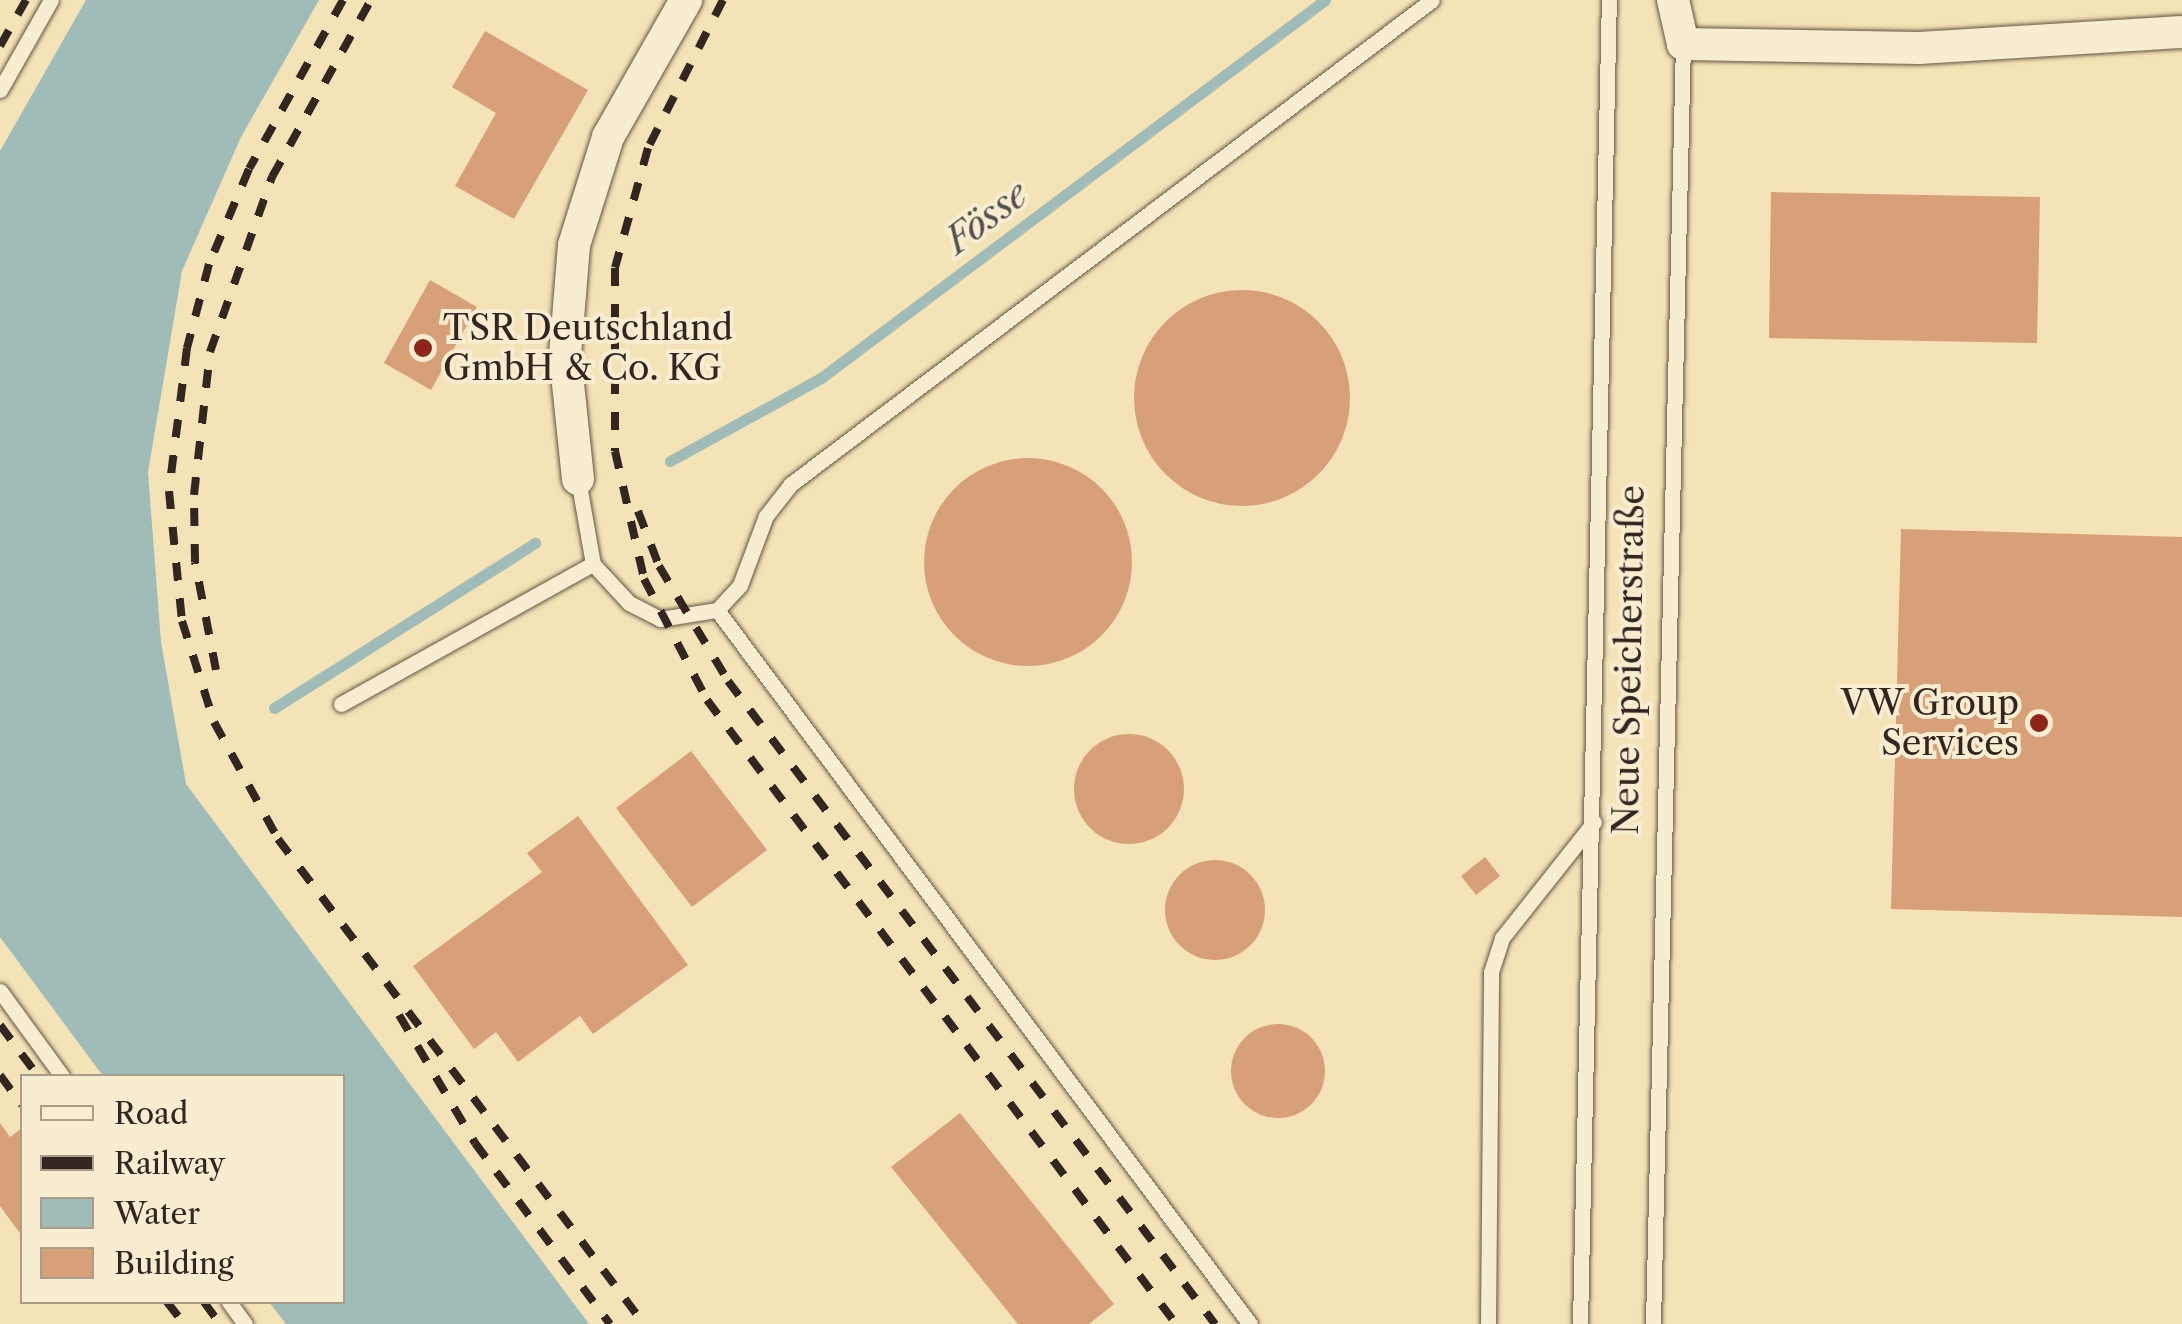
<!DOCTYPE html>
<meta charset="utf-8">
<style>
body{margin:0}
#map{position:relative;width:2182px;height:1324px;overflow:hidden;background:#f4e3b6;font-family:"Libre Caslon Text",serif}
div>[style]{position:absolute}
.water>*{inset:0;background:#9fbcb8}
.stream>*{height:11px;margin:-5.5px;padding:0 5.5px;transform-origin:5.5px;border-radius:5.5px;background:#9fbcb8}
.building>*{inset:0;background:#d8a078}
.round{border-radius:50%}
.roads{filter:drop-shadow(0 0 2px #635546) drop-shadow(0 0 2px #635546)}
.lane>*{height:15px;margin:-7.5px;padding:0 7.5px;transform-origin:7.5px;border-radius:7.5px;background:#f8edd0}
.street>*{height:32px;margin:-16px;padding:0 16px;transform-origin:16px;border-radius:16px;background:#f8edd0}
.rail>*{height:8px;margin-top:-4px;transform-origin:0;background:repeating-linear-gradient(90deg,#332621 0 18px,transparent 0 36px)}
.dots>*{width:28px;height:28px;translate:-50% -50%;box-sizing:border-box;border:5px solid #f8edd0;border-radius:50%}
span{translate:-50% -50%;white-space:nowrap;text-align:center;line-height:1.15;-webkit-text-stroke:8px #f8edd0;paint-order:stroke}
.poi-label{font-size:35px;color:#332621}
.left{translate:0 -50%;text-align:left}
.right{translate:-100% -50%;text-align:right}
.street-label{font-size:35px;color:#332621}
.water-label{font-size:38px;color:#53534e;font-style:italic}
.legend{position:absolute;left:20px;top:1074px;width:325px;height:230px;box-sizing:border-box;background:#f8edd0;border:2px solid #a99d8a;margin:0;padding:12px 18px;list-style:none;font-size:30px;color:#332621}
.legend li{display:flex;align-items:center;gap:20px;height:50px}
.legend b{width:50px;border:2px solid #a99d8a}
</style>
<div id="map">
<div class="water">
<i style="clip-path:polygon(86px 0,319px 0,241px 137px,182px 271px,148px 472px,161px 642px,186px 784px,589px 1324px,286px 1324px,269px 1302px,342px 1302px,342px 1076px,103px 1076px,0 937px,0 151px)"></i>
</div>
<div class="stream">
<i style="left:670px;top:461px;width:172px;rotate:-28.8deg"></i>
<i style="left:821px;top:378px;width:630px;rotate:-36.87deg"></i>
<i style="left:274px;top:708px;width:309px;rotate:-32.3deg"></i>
</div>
<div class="building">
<i style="clip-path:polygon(485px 31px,588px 90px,514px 219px,455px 186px,496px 113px,452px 87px)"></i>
<i style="clip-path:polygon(1771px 192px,2040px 197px,2037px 343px,1769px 338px)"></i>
<i style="clip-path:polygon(430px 280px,477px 307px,431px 390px,384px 363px)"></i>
<i class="round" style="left:1134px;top:290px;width:216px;height:216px"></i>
<i class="round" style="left:924px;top:458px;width:208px;height:208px"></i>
<i style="clip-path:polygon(1901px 529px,2182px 537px,2182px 917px,1891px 909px)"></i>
<i class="round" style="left:1074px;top:734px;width:110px;height:110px"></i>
<i style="clip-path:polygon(691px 751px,767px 850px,692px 907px,616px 808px)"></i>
<i style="clip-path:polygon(578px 816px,688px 965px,593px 1034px,580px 1016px,518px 1062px,496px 1032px,474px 1049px,413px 966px,542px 872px,527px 853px)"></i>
<i style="clip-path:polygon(1485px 857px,1500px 876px,1476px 895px,1461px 876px)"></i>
<i class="round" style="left:1165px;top:860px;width:100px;height:100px"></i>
<i class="round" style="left:1231px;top:1024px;width:94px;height:94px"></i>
<i style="clip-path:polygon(960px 1113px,1114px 1304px,1089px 1324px,1018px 1324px,891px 1167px)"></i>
<i style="clip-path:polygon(0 1123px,10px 1137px,22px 1128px,22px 1236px,0 1206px)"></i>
</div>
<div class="roads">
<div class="lane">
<i style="left:0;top:90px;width:103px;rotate:-60.5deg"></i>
<i style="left:593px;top:564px;width:53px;rotate:47.3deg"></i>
<i style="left:629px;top:603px;width:35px;rotate:27deg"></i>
<i style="left:660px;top:619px;width:58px;rotate:-9deg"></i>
<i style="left:717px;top:610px;width:34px;rotate:-47deg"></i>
<i style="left:740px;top:585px;width:74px;rotate:-69.4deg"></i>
<i style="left:766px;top:516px;width:41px;rotate:-52deg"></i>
<i style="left:791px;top:484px;width:803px;rotate:-37.06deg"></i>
<i style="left:717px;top:610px;width:891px;rotate:53.26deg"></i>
<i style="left:341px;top:704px;width:288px;rotate:-29.1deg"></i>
<i style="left:593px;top:564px;width:86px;rotate:-100deg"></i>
<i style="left:0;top:991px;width:105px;rotate:53.9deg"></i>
<i style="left:229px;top:1302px;width:27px;rotate:54deg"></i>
<i style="left:1488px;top:1324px;width:352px;rotate:-89.5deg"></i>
<i style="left:1491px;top:972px;width:36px;rotate:-72deg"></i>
<i style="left:1502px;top:938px;width:148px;rotate:-51.6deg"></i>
<i style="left:1580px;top:1324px;width:1324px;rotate:-88.75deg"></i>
<i style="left:1653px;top:1324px;width:1280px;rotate:-88.66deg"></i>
</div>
<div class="street">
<i style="left:1673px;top:0;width:45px;rotate:77.2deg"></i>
<i style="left:1683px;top:44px;width:236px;rotate:1deg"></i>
<i style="left:1919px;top:48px;width:263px;rotate:-3.5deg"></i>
<i style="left:578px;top:479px;width:125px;rotate:-96deg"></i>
<i style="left:565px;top:355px;width:110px;rotate:-85.3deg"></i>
<i style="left:574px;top:245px;width:113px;rotate:-72.5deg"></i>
<i style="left:608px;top:137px;width:158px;rotate:-60.3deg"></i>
</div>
</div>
<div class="rail">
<i style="left:343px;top:0;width:193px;rotate:119.1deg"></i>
<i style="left:249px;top:169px;width:103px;rotate:112.8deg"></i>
<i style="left:209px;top:264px;width:87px;rotate:104.7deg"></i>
<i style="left:187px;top:348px;width:144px;rotate:97.2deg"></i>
<i style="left:169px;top:491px;width:131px;rotate:84.3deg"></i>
<i style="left:182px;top:621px;width:106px;rotate:72.4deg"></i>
<i style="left:214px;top:722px;width:133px;rotate:61.3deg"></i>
<i style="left:278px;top:839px;width:608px;rotate:52.96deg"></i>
<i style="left:723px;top:0;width:166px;rotate:116.9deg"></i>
<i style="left:648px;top:148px;width:124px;rotate:105.4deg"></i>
<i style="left:615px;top:268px;width:183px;rotate:90deg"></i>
<i style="left:615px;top:451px;width:131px;rotate:77.2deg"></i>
<i style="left:644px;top:579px;width:136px;rotate:62.5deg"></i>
<i style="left:707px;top:700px;width:781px;rotate:53.07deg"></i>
<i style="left:0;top:46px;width:53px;rotate:-60.5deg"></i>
<i style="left:638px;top:511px;width:59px;rotate:69.1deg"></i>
<i style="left:659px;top:566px;width:134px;rotate:59deg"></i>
<i style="left:728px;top:681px;width:807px;rotate:52.86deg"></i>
<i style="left:216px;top:670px;width:110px;rotate:-101deg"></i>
<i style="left:195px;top:562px;width:67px;rotate:-90.9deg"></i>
<i style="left:194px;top:495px;width:144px;rotate:-83.6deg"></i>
<i style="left:210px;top:352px;width:186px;rotate:-70.5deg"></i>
<i style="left:272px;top:177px;width:203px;rotate:-60.8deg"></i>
<i style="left:399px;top:1015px;width:149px;rotate:59.3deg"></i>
<i style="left:475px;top:1143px;width:226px;rotate:53.3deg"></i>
<i style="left:0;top:1025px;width:64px;rotate:53.3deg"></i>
<i style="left:0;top:1075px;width:37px;rotate:54deg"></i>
<i style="left:167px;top:1302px;width:28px;rotate:52deg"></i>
<i style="left:204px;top:1302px;width:27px;rotate:54deg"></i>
</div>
<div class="dots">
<i style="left:423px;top:348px;background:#8f2418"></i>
<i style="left:2039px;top:723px;background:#8f2418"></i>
</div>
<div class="poi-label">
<span class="left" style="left:443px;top:348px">TSR Deutschland<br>GmbH &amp; Co. KG</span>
<span class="right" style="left:2019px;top:723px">VW Group<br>Services</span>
</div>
<div class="street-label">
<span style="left:1629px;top:660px;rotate:-89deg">Neue Speicherstraße</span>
</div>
<div class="water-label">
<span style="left:986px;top:217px;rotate:-37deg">Fösse</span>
</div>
<ul class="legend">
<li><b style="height:12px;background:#f8edd0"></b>Road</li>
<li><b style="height:12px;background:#332621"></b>Railway</li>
<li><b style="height:28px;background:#9fbcb8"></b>Water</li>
<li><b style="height:28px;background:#d8a078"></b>Building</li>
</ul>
</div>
